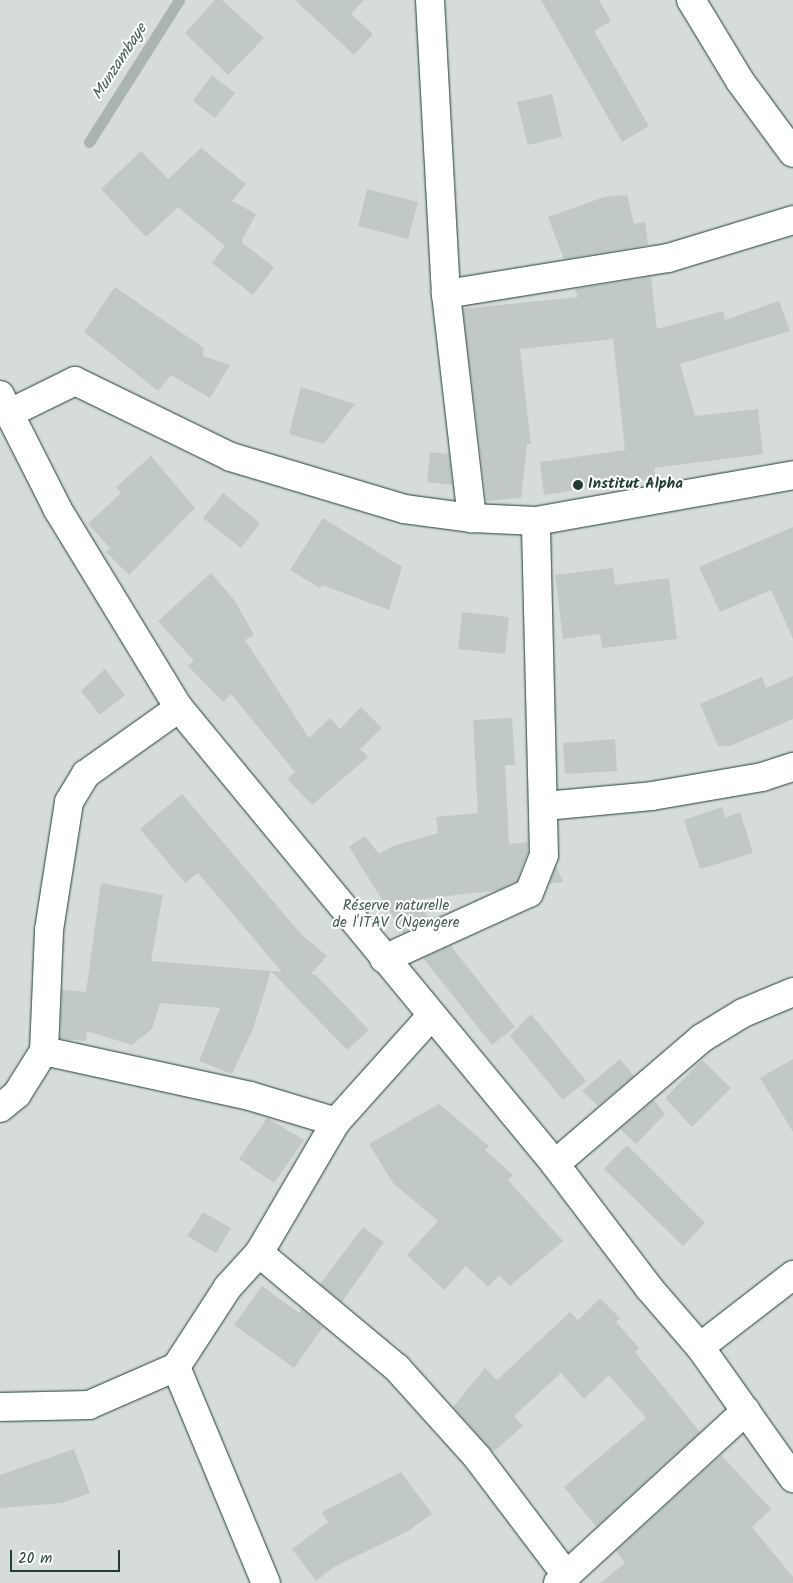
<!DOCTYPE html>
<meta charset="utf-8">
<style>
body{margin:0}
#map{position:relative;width:793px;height:1583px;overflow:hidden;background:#f6f7f7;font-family:Kalam,sans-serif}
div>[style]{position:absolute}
.green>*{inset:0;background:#d6dcdb}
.stream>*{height:11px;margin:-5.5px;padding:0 5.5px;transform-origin:5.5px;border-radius:5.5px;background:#aab5b1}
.building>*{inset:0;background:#c0c9c6}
.roads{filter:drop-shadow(0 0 1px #1f3d34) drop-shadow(0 0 1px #1f3d34)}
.street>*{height:28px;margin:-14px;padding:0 14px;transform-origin:14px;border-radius:14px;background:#fff}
.dots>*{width:14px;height:14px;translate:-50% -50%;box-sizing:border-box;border:2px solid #fff;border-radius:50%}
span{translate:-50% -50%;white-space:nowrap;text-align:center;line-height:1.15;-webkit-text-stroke:4px #fff;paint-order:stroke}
.poi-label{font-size:15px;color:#1f3d34;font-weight:700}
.left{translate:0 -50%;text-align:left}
.park-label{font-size:15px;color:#445d55}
.water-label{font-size:16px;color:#49615a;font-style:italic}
.scale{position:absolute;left:10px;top:1550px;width:110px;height:22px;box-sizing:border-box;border:2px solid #1f3d34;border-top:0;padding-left:6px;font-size:15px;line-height:18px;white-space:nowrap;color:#1f3d34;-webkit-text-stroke:4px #fff;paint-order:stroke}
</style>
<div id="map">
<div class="green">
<i style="clip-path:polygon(0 0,793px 0,793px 1583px,0 1583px)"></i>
</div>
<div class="stream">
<i style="left:89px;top:142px;width:168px;rotate:-57.6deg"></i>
</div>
<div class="building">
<i style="clip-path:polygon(215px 0,222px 0,264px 38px,228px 75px,185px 33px)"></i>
<i style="clip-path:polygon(295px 0,364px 0,351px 14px,373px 34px,354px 55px)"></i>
<i style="clip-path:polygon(541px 0,599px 0,611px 21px,594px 31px,649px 126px,622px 142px)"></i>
<i style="clip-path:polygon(212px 75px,235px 93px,215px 118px,193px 101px)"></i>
<i style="clip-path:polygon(552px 94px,562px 137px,528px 145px,517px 102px)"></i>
<i style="clip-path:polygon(201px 148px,246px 184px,232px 201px,256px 214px,241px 242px,274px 267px,253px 295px,212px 263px,225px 246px,178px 207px,146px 237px,101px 189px,141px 151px,168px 179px)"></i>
<i style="clip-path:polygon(367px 189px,418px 202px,408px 239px,358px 226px)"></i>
<i style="clip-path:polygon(627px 195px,634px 224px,645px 222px,648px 245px,564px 259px,548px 217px,604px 197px)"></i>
<i style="clip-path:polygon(651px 277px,657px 329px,723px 311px,725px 320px,779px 301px,790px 331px,680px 364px,695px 416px,758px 409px,763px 454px,654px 468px,656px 478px,544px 495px,540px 462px,625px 450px,613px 339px,520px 349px,531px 444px,527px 444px,521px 498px,486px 501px,463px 309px,578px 297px,575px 289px)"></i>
<i style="clip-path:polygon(115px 287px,204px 348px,203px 356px,230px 365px,210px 398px,171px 375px,158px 391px,84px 332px)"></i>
<i style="clip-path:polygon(301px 387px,355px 404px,324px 444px,289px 434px)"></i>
<i style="clip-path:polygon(430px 452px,449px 454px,452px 485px,427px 482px)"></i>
<i style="clip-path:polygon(151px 456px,195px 508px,129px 575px,106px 552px,110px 548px,88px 524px,121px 493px,116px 487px)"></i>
<i style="clip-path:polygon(223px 493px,260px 523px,241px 548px,203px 518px)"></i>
<i style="clip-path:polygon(323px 518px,402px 567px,389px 610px,322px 585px,320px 588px,290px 570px)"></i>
<i style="clip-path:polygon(793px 527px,793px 639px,771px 590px,720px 612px,699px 567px)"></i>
<i style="clip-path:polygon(613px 568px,615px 585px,669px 578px,677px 639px,602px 648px,600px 634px,563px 639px,555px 575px)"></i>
<i style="clip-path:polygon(211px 573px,235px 601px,254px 635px,245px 640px,309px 738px,330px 718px,340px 729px,361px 707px,382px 728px,360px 749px,368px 757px,312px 805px,287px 779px,295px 772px,231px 694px,223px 702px,188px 666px,194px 661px,158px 621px)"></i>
<i style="clip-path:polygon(462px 612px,509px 617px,505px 654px,458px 649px)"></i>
<i style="clip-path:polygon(105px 669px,125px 695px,100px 715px,81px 691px)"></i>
<i style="clip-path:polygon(793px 676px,793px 719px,730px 746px,718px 746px,700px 704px,762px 677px,766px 688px)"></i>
<i style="clip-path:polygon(512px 718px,515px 765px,505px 765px,509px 844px,528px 842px,528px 852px,517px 881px,498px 890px,415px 900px,431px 920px,403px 933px,349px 847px,365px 836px,379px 854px,393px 846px,438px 833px,436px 817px,478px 813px,473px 720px)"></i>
<i style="clip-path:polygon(615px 739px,617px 771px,565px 774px,563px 743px)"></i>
<i style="clip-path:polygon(182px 794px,301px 934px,327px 956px,311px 974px,316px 975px,369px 1030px,347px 1050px,271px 971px,282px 972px,198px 873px,185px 883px,140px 829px)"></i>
<i style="clip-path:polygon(722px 807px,725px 818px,740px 812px,753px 853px,700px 869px,684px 820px)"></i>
<i style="clip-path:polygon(556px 866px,563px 882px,549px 884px)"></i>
<i style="clip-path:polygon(101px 883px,163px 895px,151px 961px,271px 971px,253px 1029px,232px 1074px,199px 1061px,220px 1008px,160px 1003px,152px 1029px,132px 1045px,87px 1031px,86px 1041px,60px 1039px,62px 990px,86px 992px)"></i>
<i style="clip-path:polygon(451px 946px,515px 1027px,492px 1045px,423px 958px)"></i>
<i style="clip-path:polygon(531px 1014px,586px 1081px,563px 1100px,510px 1036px)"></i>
<i style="clip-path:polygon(620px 1059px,634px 1076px,598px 1106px,582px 1091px)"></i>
<i style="clip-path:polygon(793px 1059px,793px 1132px,760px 1078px)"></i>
<i style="clip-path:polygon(702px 1060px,731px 1088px,692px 1127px,665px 1098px)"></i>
<i style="clip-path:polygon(654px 1100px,665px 1114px,636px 1144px,620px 1129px)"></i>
<i style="clip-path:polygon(439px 1104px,489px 1146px,485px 1150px,513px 1175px,508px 1180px,563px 1241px,510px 1286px,499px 1275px,488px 1287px,466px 1266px,444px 1290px,407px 1255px,438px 1221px,393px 1183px,369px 1144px)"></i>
<i style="clip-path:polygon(267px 1118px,304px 1140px,274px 1183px,239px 1159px)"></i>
<i style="clip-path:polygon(627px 1145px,705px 1223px,683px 1246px,604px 1169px)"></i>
<i style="clip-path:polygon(203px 1212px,231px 1228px,216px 1253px,187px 1236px)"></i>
<i style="clip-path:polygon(363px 1227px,384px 1242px,342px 1302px,320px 1284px)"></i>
<i style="clip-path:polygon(262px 1286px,299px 1313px,302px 1309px,323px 1327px,294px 1368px,234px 1325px)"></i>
<i style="clip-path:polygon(600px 1298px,620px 1318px,616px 1322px,639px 1348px,635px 1352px,700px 1432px,596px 1527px,564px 1487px,646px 1418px,609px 1375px,584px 1399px,561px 1373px,514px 1416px,523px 1426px,493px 1452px,453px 1407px,485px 1368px,497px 1380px,570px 1312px,578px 1320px)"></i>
<i style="clip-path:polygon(74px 1449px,90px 1493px,62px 1503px,0 1508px,0 1475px)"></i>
<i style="clip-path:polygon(721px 1455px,771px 1509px,752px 1527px,793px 1577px,793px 1583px,600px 1583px,625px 1563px,616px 1551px)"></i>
<i style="clip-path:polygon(401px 1472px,432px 1514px,408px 1531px,334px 1567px,316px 1581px,292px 1549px,328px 1522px,322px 1512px)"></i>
</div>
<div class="roads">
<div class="street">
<i style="left:430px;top:0;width:294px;rotate:86.9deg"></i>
<i style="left:446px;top:294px;width:226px;rotate:83.4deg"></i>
<i style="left:691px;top:0;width:95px;rotate:58.8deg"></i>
<i style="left:740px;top:81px;width:89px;rotate:53.6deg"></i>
<i style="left:446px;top:294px;width:225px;rotate:-9.2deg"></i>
<i style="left:668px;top:258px;width:131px;rotate:-16.9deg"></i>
<i style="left:0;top:395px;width:129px;rotate:63.2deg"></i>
<i style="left:58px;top:510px;width:232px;rotate:58.6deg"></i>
<i style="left:179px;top:708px;width:591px;rotate:50.49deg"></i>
<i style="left:555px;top:1164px;width:156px;rotate:52.8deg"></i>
<i style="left:649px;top:1288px;width:78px;rotate:49.2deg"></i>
<i style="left:700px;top:1347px;width:161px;rotate:54.6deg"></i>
<i style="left:0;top:410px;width:12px;rotate:9deg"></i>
<i style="left:12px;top:412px;width:70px;rotate:-26.2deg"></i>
<i style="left:75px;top:381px;width:174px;rotate:26deg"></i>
<i style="left:231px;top:457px;width:181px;rotate:16.7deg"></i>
<i style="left:404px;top:509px;width:69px;rotate:7.5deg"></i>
<i style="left:472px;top:518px;width:64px;rotate:2.7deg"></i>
<i style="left:536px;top:521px;width:261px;rotate:-10.1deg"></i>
<i style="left:545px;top:806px;width:107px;rotate:-5.3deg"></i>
<i style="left:652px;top:796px;width:112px;rotate:-9.8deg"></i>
<i style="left:762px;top:777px;width:33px;rotate:-18deg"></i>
<i style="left:384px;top:959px;width:159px;rotate:-24.5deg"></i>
<i style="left:529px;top:893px;width:41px;rotate:-68.5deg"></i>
<i style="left:544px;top:855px;width:334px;rotate:-91.4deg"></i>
<i style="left:44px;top:1051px;width:211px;rotate:12.3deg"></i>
<i style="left:250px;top:1096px;width:90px;rotate:16.8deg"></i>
<i style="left:0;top:1108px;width:22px;rotate:-39deg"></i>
<i style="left:17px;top:1094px;width:51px;rotate:-57.9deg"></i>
<i style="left:44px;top:1051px;width:121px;rotate:-87.6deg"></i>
<i style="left:49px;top:930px;width:130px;rotate:-81.1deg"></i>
<i style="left:69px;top:802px;width:33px;rotate:-59deg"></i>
<i style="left:86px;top:774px;width:114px;rotate:-35.4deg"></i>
<i style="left:555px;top:1164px;width:194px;rotate:-40.6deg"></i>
<i style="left:702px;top:1038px;width:48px;rotate:-31.4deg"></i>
<i style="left:743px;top:1013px;width:54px;rotate:-22.8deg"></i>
<i style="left:259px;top:1253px;width:180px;rotate:39.8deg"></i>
<i style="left:397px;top:1368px;width:120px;rotate:48deg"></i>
<i style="left:477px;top:1457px;width:149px;rotate:52.9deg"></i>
<i style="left:700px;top:1347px;width:118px;rotate:-37.7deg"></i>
<i style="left:176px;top:1367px;width:234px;rotate:67.4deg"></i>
<i style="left:0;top:1407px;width:89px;rotate:-1.3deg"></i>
<i style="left:89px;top:1405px;width:95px;rotate:-23.6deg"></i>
<i style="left:176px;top:1367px;width:95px;rotate:-57deg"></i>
<i style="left:228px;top:1287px;width:46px;rotate:-47.6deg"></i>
<i style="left:259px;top:1253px;width:152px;rotate:-59.6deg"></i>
<i style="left:336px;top:1122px;width:142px;rotate:-48.1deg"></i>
<i style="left:558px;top:1583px;width:255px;rotate:-42.5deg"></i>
</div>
</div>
<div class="dots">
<i style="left:578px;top:485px;background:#1f3d34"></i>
</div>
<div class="poi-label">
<span class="left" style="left:588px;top:485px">Institut Alpha</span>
</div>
<div class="park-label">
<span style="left:396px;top:915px">Réserve naturelle<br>de l'ITAV (Ngengere</span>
</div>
<div class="water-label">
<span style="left:120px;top:62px;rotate:-57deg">Munzambaye</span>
</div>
<div class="scale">20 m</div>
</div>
